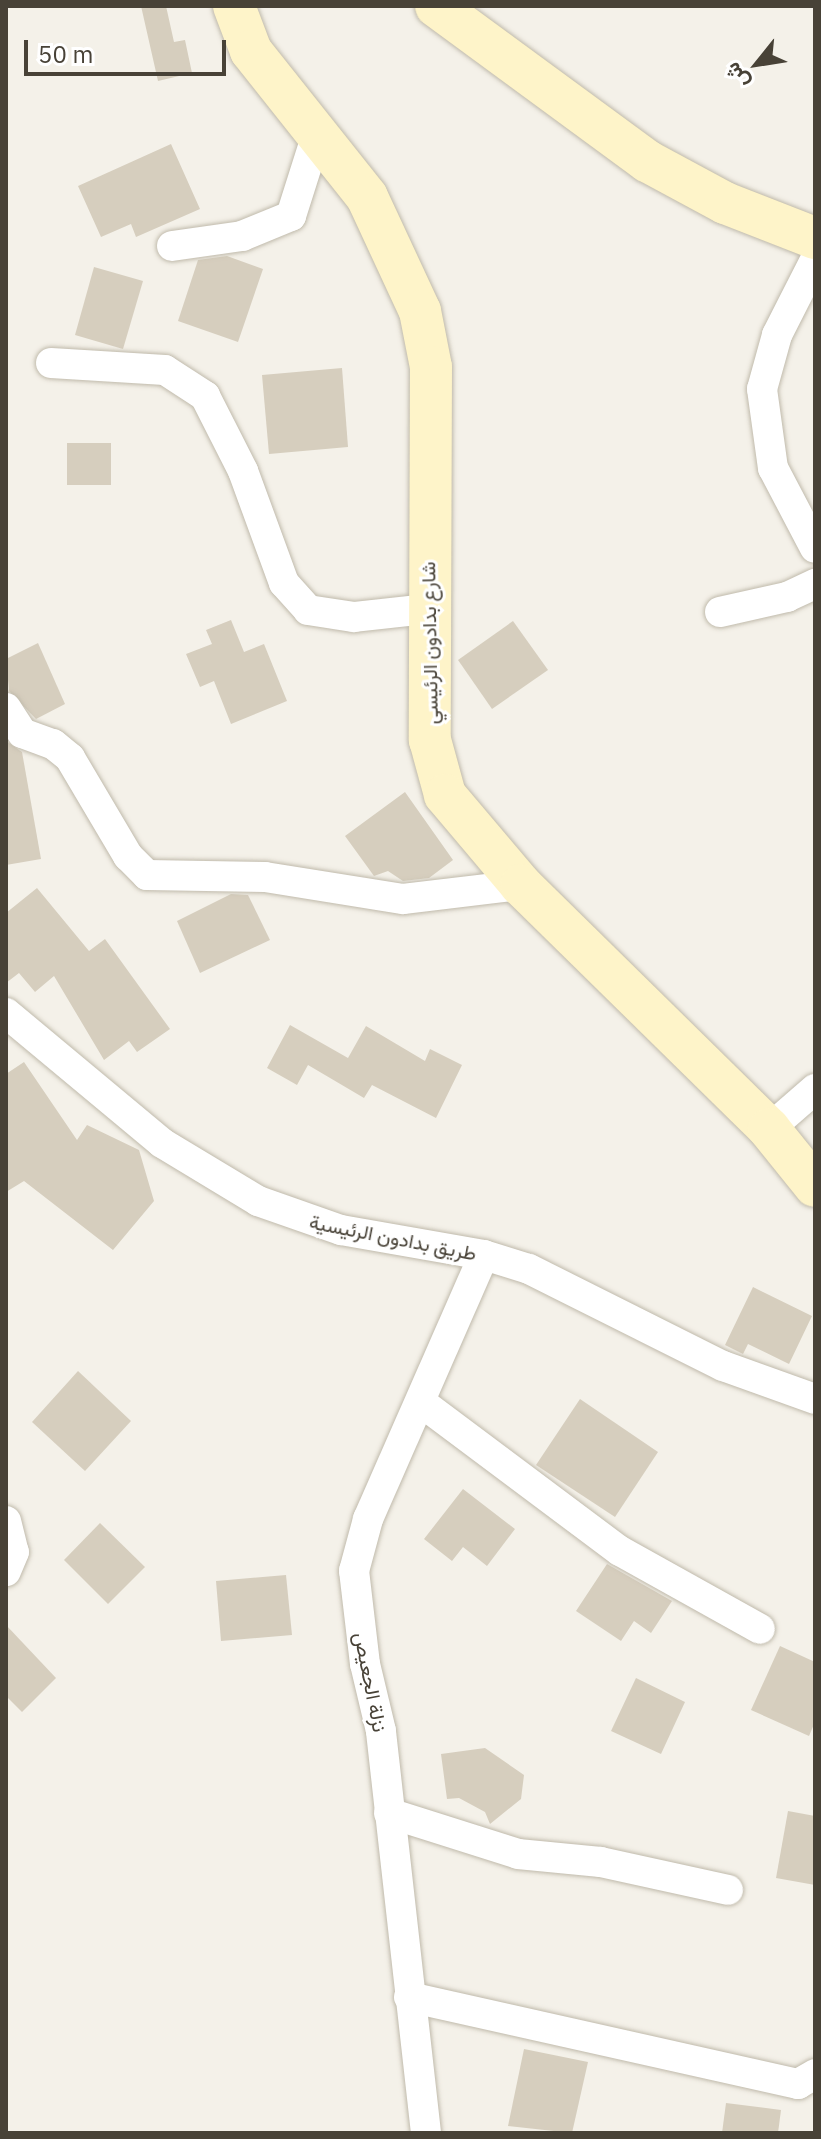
<!DOCTYPE html>
<meta charset="utf-8">
<style>
body{margin:0}
#map{position:relative;width:821px;height:2139px;overflow:hidden;background:#f4f1e9;font-family:"IBM Plex Sans",Vazirmatn,sans-serif}
div>[style]{position:absolute}
.building>*{inset:0;background:#d6cebe}
.roads{filter:drop-shadow(0 0 2px #c0baab) drop-shadow(0 0 2px #c0baab)}
.minor>*{height:30px;margin:-15px;padding:0 15px;transform-origin:15px;border-radius:15px;background:#fff}
.secondary>*{height:42px;margin:-21px;padding:0 21px;transform-origin:21px;border-radius:21px;background:#fef4c9}
span{translate:-50% -50%;white-space:nowrap;text-align:center;line-height:1.15;-webkit-text-stroke:6px #fff;paint-order:stroke}
.street-label{font-size:20px;color:#484237}
.frame{position:absolute;inset:0;border:8px solid #484237;pointer-events:none}
.north{position:absolute;left:717px;top:24px;width:80px;height:80px;-webkit-text-stroke:6px #fff;paint-order:stroke;rotate:240deg;font-size:22px;font-weight:700;line-height:32px;text-align:center;color:#484237}
.north::after{content:'';display:block;margin:auto;width:28px;height:36px;background:#484237;clip-path:polygon(50% 0,100% 100%,50% 72%,0 100%)}
.scale{position:absolute;left:24px;top:40px;width:202px;height:36px;box-sizing:border-box;border:4px solid #484237;border-top:0;padding-left:10px;font-size:24px;line-height:28px;white-space:nowrap;color:#484237;-webkit-text-stroke:6px #fff;paint-order:stroke}
</style>
<div id="map">
<div class="building">
<i style="clip-path:polygon(141px 6px,166px 6px,174px 42px,185px 40px,192px 73px,158px 81px)"></i>
<i style="clip-path:polygon(171px 144px,200px 209px,136px 237px,131px 224px,101px 237px,78px 186px)"></i>
<i style="clip-path:polygon(227px 256px,263px 269px,238px 342px,178px 321px,198px 260px)"></i>
<i style="clip-path:polygon(94px 267px,143px 281px,123px 349px,75px 335px)"></i>
<i style="clip-path:polygon(342px 368px,348px 447px,269px 454px,262px 375px)"></i>
<i style="clip-path:polygon(67px 443px,111px 443px,111px 485px,67px 485px)"></i>
<i style="clip-path:polygon(231px 620px,244px 652px,264px 644px,287px 701px,231px 724px,214px 681px,200px 687px,186px 654px,212px 644px,206px 630px)"></i>
<i style="clip-path:polygon(513px 621px,548px 670px,492px 709px,458px 660px)"></i>
<i style="clip-path:polygon(38px 643px,65px 704px,36px 719px,9px 691px,6px 659px)"></i>
<i style="clip-path:polygon(6px 741px,22px 752px,41px 859px,6px 865px)"></i>
<i style="clip-path:polygon(405px 792px,453px 860px,429px 878px,403px 881px,388px 871px,374px 876px,345px 836px)"></i>
<i style="clip-path:polygon(37px 888px,89px 951px,105px 939px,170px 1029px,137px 1052px,129px 1041px,104px 1060px,54px 976px,35px 992px,19px 973px,6px 983px,6px 913px)"></i>
<i style="clip-path:polygon(231px 894px,248px 895px,270px 940px,200px 973px,177px 921px)"></i>
<i style="clip-path:polygon(290px 1025px,348px 1058px,366px 1026px,425px 1061px,430px 1049px,462px 1065px,436px 1118px,372px 1085px,364px 1098px,308px 1065px,297px 1085px,267px 1068px)"></i>
<i style="clip-path:polygon(24px 1062px,77px 1140px,87px 1125px,139px 1150px,154px 1201px,113px 1250px,24px 1181px,6px 1192px,6px 1074px)"></i>
<i style="clip-path:polygon(753px 1287px,812px 1316px,789px 1364px,748px 1344px,743px 1354px,725px 1345px)"></i>
<i style="clip-path:polygon(78px 1371px,131px 1421px,85px 1471px,32px 1422px)"></i>
<i style="clip-path:polygon(580px 1399px,658px 1452px,615px 1517px,536px 1465px)"></i>
<i style="clip-path:polygon(463px 1489px,515px 1529px,487px 1566px,463px 1547px,452px 1561px,424px 1539px)"></i>
<i style="clip-path:polygon(100px 1523px,145px 1567px,108px 1604px,64px 1560px)"></i>
<i style="clip-path:polygon(607px 1564px,672px 1601px,651px 1633px,634px 1621px,621px 1641px,576px 1611px)"></i>
<i style="clip-path:polygon(286px 1575px,292px 1635px,221px 1641px,216px 1581px)"></i>
<i style="clip-path:polygon(6px 1625px,56px 1678px,22px 1712px,6px 1696px)"></i>
<i style="clip-path:polygon(780px 1646px,815px 1662px,815px 1722px,809px 1736px,751px 1710px)"></i>
<i style="clip-path:polygon(636px 1678px,685px 1702px,661px 1754px,611px 1731px)"></i>
<i style="clip-path:polygon(485px 1748px,524px 1775px,521px 1799px,490px 1824px,485px 1812px,459px 1798px,447px 1799px,441px 1754px)"></i>
<i style="clip-path:polygon(788px 1811px,815px 1816px,815px 1885px,776px 1878px)"></i>
<i style="clip-path:polygon(524px 2049px,588px 2062px,572px 2133px,508px 2126px)"></i>
<i style="clip-path:polygon(726px 2103px,781px 2110px,778px 2133px,722px 2133px)"></i>
</div>
<div class="roads">
<div class="minor">
<i style="left:172px;top:246px;width:71px;rotate:-8.1deg"></i>
<i style="left:242px;top:236px;width:53px;rotate:-22.2deg"></i>
<i style="left:291px;top:216px;width:86px;rotate:-72.4deg"></i>
<i style="left:815px;top:260px;width:84px;rotate:116.9deg"></i>
<i style="left:777px;top:335px;width:56px;rotate:105.5deg"></i>
<i style="left:762px;top:389px;width:80px;rotate:82.1deg"></i>
<i style="left:773px;top:468px;width:90px;rotate:62.3deg"></i>
<i style="left:51px;top:363px;width:114px;rotate:3.5deg"></i>
<i style="left:165px;top:370px;width:48px;rotate:33deg"></i>
<i style="left:205px;top:396px;width:84px;rotate:63.1deg"></i>
<i style="left:243px;top:471px;width:119px;rotate:69.9deg"></i>
<i style="left:284px;top:583px;width:36px;rotate:48deg"></i>
<i style="left:308px;top:610px;width:47px;rotate:8.7deg"></i>
<i style="left:354px;top:617px;width:73px;rotate:-6.3deg"></i>
<i style="left:720px;top:612px;width:69px;rotate:-12.6deg"></i>
<i style="left:787px;top:597px;width:31px;rotate:-25deg"></i>
<i style="left:6px;top:708px;width:30px;rotate:57deg"></i>
<i style="left:22px;top:733px;width:33px;rotate:20deg"></i>
<i style="left:53px;top:744px;width:22px;rotate:39deg"></i>
<i style="left:70px;top:758px;width:114px;rotate:59.4deg"></i>
<i style="left:128px;top:856px;width:27px;rotate:45deg"></i>
<i style="left:147px;top:875px;width:118px;rotate:1deg"></i>
<i style="left:265px;top:877px;width:140px;rotate:9.1deg"></i>
<i style="left:403px;top:899px;width:119px;rotate:-6.8deg"></i>
<i style="left:6px;top:1013px;width:203px;rotate:39.8deg"></i>
<i style="left:162px;top:1143px;width:112px;rotate:31.1deg"></i>
<i style="left:258px;top:1201px;width:88px;rotate:19.3deg"></i>
<i style="left:341px;top:1230px;width:145px;rotate:9.9deg"></i>
<i style="left:484px;top:1255px;width:47px;rotate:17.3deg"></i>
<i style="left:529px;top:1269px;width:217px;rotate:26.6deg"></i>
<i style="left:723px;top:1366px;width:98px;rotate:19.7deg"></i>
<i style="left:769px;top:1129px;width:61px;rotate:-41deg"></i>
<i style="left:422px;top:1403px;width:247px;rotate:36.8deg"></i>
<i style="left:620px;top:1551px;width:160px;rotate:29.1deg"></i>
<i style="left:6px;top:1521px;width:32px;rotate:76deg"></i>
<i style="left:14px;top:1552px;width:21px;rotate:113deg"></i>
<i style="left:389px;top:1813px;width:135px;rotate:17.6deg"></i>
<i style="left:518px;top:1854px;width:83px;rotate:5.5deg"></i>
<i style="left:601px;top:1862px;width:130px;rotate:12.4deg"></i>
<i style="left:409px;top:1997px;width:399px;rotate:12.6deg"></i>
<i style="left:798px;top:2084px;width:20px;rotate:-30deg"></i>
<i style="left:426px;top:2133px;width:405px;rotate:-96.4deg"></i>
<i style="left:381px;top:1731px;width:69px;rotate:-103.4deg"></i>
<i style="left:365px;top:1664px;width:94px;rotate:-96.7deg"></i>
<i style="left:354px;top:1571px;width:54px;rotate:-74.9deg"></i>
<i style="left:368px;top:1519px;width:288px;rotate:-66.3deg"></i>
</div>
<div class="secondary">
<i style="left:234px;top:6px;width:48px;rotate:69.3deg"></i>
<i style="left:251px;top:51px;width:186px;rotate:51.5deg"></i>
<i style="left:367px;top:197px;width:126px;rotate:65.1deg"></i>
<i style="left:420px;top:311px;width:57px;rotate:78.9deg"></i>
<i style="left:431px;top:367px;width:373px;rotate:90.2deg"></i>
<i style="left:430px;top:740px;width:57px;rotate:74.7deg"></i>
<i style="left:445px;top:795px;width:118px;rotate:49.8deg"></i>
<i style="left:521px;top:885px;width:348px;rotate:44.5deg"></i>
<i style="left:769px;top:1129px;width:73px;rotate:51.1deg"></i>
<i style="left:436px;top:6px;width:262px;rotate:36.3deg"></i>
<i style="left:647px;top:161px;width:89px;rotate:28.3deg"></i>
<i style="left:725px;top:203px;width:97px;rotate:21.3deg"></i>
</div>
</div>
<div class="street-label">
<span style="left:429px;top:643px;rotate:-91deg">شارع بدادون الرئيسي</span>
<span style="left:393px;top:1237px;rotate:11deg">طريق بدادون الرئيسية</span>
<span style="left:371px;top:1682px;rotate:79deg">نزلة الجعيص</span>
</div>
<div class="frame"></div>
<div class="north">ش</div>
<div class="scale">50 m</div>
</div>
